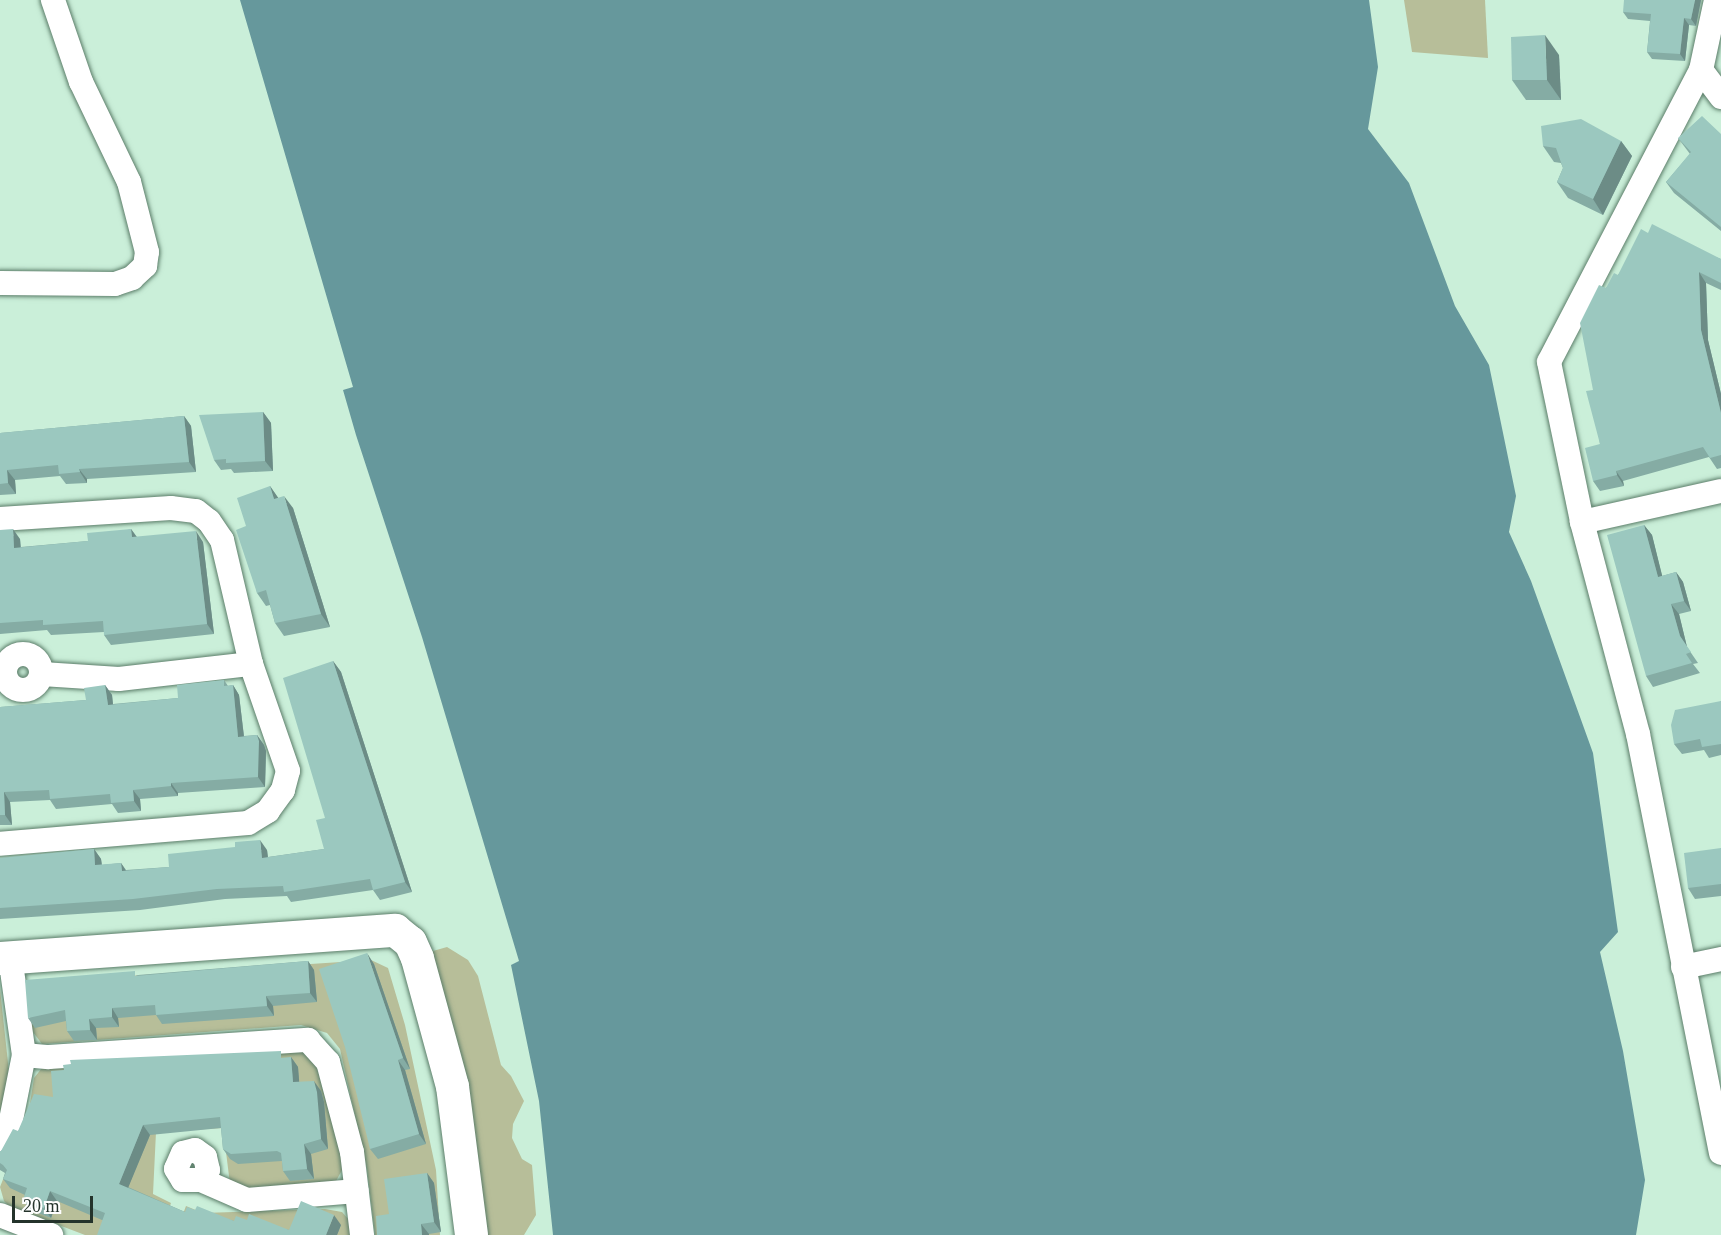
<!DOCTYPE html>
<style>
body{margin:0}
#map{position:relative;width:1721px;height:1235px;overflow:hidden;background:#caefd9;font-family:"Times New Roman",serif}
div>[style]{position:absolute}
.green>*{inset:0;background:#b7be99}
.water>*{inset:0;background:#66989c}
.roads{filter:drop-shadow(0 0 2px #5b7d69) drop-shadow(0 0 2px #5b7d69)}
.street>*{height:24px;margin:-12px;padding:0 12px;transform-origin:12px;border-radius:12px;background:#fff}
.street>.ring{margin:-12px;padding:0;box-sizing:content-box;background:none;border:24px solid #fff;border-radius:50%}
.secondary>*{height:33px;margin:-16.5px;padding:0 16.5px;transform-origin:16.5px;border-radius:16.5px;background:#fff}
.wall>*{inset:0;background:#85aca4}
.shaded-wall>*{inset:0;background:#6c8c86}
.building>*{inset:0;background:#9bc8bf}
span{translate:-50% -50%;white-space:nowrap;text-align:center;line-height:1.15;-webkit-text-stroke:6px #fff;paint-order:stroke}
.scale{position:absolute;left:12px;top:1196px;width:81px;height:27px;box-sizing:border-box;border:3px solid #24332b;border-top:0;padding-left:8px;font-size:18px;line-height:21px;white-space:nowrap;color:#24332b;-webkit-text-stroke:4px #fff;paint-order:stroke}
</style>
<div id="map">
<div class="green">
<i style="clip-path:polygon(1404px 0,1485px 0,1488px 58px,1412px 52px)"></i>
<i style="clip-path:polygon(447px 947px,468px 960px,478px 976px,501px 1065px,511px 1076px,524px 1101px,513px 1124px,512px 1138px,522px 1159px,532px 1165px,536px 1215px,524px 1235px,485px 1235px,465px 1082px,432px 958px,433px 951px)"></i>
<i style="clip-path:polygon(371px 960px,388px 968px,405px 1025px,436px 1170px,440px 1235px,375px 1235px,367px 1169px,340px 1049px,327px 1033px,301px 1025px,42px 1044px,30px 1028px,24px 983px)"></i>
<i style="clip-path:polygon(0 989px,9px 1072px,0 1113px)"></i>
<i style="clip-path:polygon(302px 1051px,315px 1061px,341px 1154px,342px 1170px,335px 1183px,246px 1189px,230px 1184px,223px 1128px,156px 1132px,153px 1194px,171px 1203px,160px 1235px,85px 1235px,9px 1206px,4px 1201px,0 1187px,28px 1116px,34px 1078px,42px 1068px)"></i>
<i style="clip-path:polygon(186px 1206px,203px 1213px,325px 1209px,342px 1212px,349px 1220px,350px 1235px,175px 1235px)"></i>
</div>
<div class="water">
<i style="clip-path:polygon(240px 0,1369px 0,1378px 67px,1368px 129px,1409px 183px,1455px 306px,1489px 365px,1516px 496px,1509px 532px,1531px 581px,1593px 753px,1618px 932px,1600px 952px,1623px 1051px,1645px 1180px,1636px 1235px,553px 1235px,539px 1101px,511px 965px,519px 961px,422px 637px,356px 435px,343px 390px,353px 387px)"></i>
</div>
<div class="roads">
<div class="street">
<i style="left:1716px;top:0;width:72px;rotate:102.1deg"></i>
<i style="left:1701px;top:70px;width:329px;rotate:117.5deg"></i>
<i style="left:1549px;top:362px;width:163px;rotate:78.3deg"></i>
<i style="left:1582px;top:522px;width:219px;rotate:75.2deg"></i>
<i style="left:1638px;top:734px;width:427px;rotate:78.8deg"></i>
<i style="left:1701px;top:70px;width:34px;rotate:53deg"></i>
<i style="left:0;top:283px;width:115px;rotate:0.5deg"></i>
<i style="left:115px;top:284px;width:18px;rotate:-19deg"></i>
<i style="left:132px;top:278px;width:18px;rotate:-43deg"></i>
<i style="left:145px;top:266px;width:14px;rotate:-82deg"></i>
<i style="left:147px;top:252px;width:72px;rotate:-104.4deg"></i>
<i style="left:129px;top:182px;width:111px;rotate:-115.6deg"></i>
<i style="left:81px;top:82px;width:87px;rotate:-108.9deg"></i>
<i style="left:0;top:519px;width:171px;rotate:-3.7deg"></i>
<i style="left:171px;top:508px;width:25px;rotate:7deg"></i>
<i style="left:196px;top:511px;width:16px;rotate:38deg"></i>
<i style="left:209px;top:521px;width:23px;rotate:56deg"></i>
<i style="left:222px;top:540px;width:127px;rotate:76.8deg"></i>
<i style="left:251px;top:664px;width:113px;rotate:70.9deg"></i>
<i style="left:288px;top:771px;width:20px;rotate:105deg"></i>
<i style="left:283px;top:790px;width:26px;rotate:126deg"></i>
<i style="left:268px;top:811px;width:23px;rotate:149deg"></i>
<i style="left:248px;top:823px;width:249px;rotate:175.2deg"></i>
<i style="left:1582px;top:522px;width:142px;rotate:-12.6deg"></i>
<i class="ring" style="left:5px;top:654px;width:12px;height:12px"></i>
<i style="left:42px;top:674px;width:77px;rotate:3.7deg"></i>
<i style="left:119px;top:679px;width:133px;rotate:-6.5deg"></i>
<i style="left:1683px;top:967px;width:39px;rotate:-12deg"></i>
<i style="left:24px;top:1055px;width:25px;rotate:5deg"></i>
<i style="left:49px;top:1057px;width:260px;rotate:-3.8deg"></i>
<i style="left:308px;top:1040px;width:30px;rotate:48deg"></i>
<i style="left:328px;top:1062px;width:93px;rotate:75.1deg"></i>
<i style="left:352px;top:1152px;width:84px;rotate:83.1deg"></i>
<i style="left:0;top:1149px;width:26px;rotate:-67deg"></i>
<i style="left:10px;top:1125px;width:71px;rotate:-78.7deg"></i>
<i style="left:24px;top:1055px;width:99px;rotate:-98.1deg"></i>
<i style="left:201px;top:1180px;width:12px;rotate:-55deg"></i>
<i style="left:208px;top:1170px;width:13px;rotate:-103deg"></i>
<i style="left:205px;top:1157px;width:12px;rotate:-145deg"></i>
<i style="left:195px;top:1150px;width:12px;rotate:166deg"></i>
<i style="left:183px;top:1153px;width:17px;rotate:114deg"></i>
<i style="left:176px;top:1169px;width:13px;rotate:58deg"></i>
<i style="left:183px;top:1180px;width:18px"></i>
<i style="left:201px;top:1180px;width:50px;rotate:23.5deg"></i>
<i style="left:247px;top:1200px;width:110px;rotate:-4.7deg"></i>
<i style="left:0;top:1215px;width:55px;rotate:21.4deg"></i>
</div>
<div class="secondary">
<i style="left:0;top:958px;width:396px;rotate:-4.1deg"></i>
<i style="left:395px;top:930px;width:19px;rotate:39deg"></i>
<i style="left:410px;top:942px;width:17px;rotate:66deg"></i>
<i style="left:417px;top:958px;width:133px;rotate:74.7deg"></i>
<i style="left:452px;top:1086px;width:150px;rotate:82.7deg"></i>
</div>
</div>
<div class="wall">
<i style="clip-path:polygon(1701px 0,1696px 26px,1689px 25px,1685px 61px,1652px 59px,1647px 52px,1650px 21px,1628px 19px,1623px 12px)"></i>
<i style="clip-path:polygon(1559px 55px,1561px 100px,1526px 100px,1512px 80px)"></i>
<i style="clip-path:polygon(1721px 134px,1721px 231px,1674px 193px,1666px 182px,1690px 154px,1678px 138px)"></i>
<i style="clip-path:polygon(1621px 141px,1632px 156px,1603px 215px,1568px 198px,1557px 182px,1563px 168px,1561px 163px,1554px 162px,1543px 146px)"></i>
<i style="clip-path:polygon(1648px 233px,1721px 259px,1721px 290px,1706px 283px,1708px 340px,1721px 394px,1721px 468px,1717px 469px,1709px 457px,1623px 481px,1624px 486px,1600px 491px,1593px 481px,1600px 444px,1593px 390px,1606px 288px,1618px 275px)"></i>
<i style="clip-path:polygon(263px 412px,271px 423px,273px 471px,234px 473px,231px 469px,221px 470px,214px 460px)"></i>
<i style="clip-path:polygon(184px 416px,191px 426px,196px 472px,87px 479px,87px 483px,66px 484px,60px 476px,15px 480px,16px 494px,0 495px,0 433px)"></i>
<i style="clip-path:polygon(270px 486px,278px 498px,293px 508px,330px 627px,284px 636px,275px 623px,270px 605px,266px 606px,257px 593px,246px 526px)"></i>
<i style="clip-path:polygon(1644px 525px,1652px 535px,1662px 576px,1676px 572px,1683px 582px,1691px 611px,1679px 614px,1687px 647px,1698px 663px,1693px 664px,1700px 673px,1653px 687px,1646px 676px)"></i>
<i style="clip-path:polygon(131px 529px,137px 537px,203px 542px,214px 634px,111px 645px,104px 635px,104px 632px,51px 635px,47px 630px,0 634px,0 530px,20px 539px,21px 547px,88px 541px)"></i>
<i style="clip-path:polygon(333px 661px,341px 672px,412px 892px,380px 900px,373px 890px,291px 902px,287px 896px,225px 899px,140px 910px,0 919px,0 858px,94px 849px,101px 859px,102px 865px,121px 863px,126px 870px,169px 867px,267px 850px,268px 857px,324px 849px)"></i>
<i style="clip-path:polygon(224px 680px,228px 686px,233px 685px,239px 695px,244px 736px,257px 735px,264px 745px,266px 751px,265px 787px,178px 793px,178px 796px,140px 799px,141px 811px,118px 813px,112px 804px,56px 809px,50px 800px,10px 802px,12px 825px,0 825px,0 707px,86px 700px,105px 685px,112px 695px,113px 704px,178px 698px)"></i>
<i style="clip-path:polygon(1721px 701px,1721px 755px,1709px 758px,1704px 750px,1682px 754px,1674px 744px)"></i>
<i style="clip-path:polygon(1721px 848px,1721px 896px,1695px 899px,1688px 888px)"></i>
<i style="clip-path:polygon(308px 961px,314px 970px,317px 1002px,273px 1006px,274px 1016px,162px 1024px,156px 1015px,118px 1018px,119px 1027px,96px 1028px,97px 1040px,74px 1041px,67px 1031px,66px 1021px,35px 1028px,28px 1018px,138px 975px)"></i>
<i style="clip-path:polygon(374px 964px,410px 1069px,405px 1070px,426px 1144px,378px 1159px,370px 1149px)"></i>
<i style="clip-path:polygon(291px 1057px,298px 1067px,299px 1082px,321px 1091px,324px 1102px,328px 1149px,311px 1154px,314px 1179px,290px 1181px,283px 1171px,282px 1161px,238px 1164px,230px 1159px,223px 1149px,221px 1128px,150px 1135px,128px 1187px,185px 1212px,195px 1210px,234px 1221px,247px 1220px,289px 1230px,341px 1225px,337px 1235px,102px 1220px,57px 1201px,51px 1218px,30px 1210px,23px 1200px,25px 1195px,10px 1188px,3px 1179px,5px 1173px,0 1170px,0 1151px,1px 1151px,18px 1131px,53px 1097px)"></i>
<i style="clip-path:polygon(427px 1173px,434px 1183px,441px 1232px,429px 1234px,429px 1235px,377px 1235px,389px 1214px)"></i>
</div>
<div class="shaded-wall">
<i style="clip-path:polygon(1695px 0,1701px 0,1696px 26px,1691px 19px)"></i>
<i style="clip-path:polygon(1684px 18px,1689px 25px,1685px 61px,1680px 54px)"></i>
<i style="clip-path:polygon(1545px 35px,1559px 55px,1561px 100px,1547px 80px)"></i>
<i style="clip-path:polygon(1621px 141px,1632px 156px,1603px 215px,1593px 199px)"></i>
<i style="clip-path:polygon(1699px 272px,1706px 283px,1708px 340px,1721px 394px,1721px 413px,1701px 330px)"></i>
<i style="clip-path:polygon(263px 412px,271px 423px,273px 471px,265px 461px)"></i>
<i style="clip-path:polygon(184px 416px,191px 426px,196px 472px,189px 462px)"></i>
<i style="clip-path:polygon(79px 469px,87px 479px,87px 483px,80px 472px)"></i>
<i style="clip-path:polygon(7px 470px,15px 480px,16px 494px,8px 483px)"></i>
<i style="clip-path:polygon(1616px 471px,1623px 481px,1624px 486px,1617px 475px)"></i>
<i style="clip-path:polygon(270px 486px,279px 499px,274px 499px)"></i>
<i style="clip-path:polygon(284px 496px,293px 508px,330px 627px,321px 614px)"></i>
<i style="clip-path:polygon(1644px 525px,1652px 535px,1665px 587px,1658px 577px)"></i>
<i style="clip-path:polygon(13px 529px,20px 539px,21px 558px,14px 548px)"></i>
<i style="clip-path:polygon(131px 529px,138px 539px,132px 537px)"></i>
<i style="clip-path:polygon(196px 531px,203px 542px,214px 634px,207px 624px)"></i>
<i style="clip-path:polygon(1676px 572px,1683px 582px,1691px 611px,1684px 601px)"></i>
<i style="clip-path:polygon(1671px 604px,1679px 614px,1687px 647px,1680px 636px)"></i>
<i style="clip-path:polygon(333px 661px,341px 672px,412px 892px,405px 882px)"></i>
<i style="clip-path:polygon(105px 685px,112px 695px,114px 715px,108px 705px)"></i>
<i style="clip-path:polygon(233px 685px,239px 695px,245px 746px,238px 737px)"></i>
<i style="clip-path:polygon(257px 735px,264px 745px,266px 751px,265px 787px,258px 777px)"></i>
<i style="clip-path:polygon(171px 783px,178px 793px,178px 796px,171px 786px)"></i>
<i style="clip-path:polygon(133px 790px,140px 799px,141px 811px,134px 801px)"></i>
<i style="clip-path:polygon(4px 792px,10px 802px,12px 825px,5px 815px)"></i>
<i style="clip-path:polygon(260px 840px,267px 850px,269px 868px,262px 858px)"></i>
<i style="clip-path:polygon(94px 849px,101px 859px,103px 876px,95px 865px)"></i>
<i style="clip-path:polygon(121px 863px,128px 874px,122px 871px)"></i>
<i style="clip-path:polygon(367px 953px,374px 964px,410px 1069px,403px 1058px)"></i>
<i style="clip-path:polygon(308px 961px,314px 970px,317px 1002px,310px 993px)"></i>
<i style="clip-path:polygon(266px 996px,273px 1006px,274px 1016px,267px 1006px)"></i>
<i style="clip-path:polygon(112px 1008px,118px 1018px,119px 1027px,112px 1017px)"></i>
<i style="clip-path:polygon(89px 1019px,96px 1028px,97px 1040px,90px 1030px)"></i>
<i style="clip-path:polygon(291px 1057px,298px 1067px,300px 1092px,293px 1082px)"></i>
<i style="clip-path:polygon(398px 1060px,405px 1070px,426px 1144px,419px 1134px)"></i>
<i style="clip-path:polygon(314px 1081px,321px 1091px,324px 1102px,328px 1149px,321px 1139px)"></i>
<i style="clip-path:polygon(143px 1125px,150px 1135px,126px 1193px,119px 1184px)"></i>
<i style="clip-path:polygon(304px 1144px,311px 1154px,314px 1179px,307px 1169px)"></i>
<i style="clip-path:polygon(427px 1173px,434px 1183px,441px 1232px,434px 1222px)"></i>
<i style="clip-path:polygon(50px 1191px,57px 1201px,51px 1218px,44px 1208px)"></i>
<i style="clip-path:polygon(334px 1215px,341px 1225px,337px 1235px,326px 1235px)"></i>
<i style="clip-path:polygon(421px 1224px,429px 1234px,429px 1235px,422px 1235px)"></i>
</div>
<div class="building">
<i style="clip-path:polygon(1624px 0,1695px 0,1691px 19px,1684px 18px,1680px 54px,1647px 52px,1651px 14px,1623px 12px)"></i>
<i style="clip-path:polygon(1545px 35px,1547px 80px,1512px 80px,1511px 37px)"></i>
<i style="clip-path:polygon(1702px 116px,1721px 134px,1721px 227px,1666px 182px,1691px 152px,1678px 138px)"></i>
<i style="clip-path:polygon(1581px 119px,1621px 141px,1593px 199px,1557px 182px,1563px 168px,1556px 148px,1543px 146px,1541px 126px)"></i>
<i style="clip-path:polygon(1652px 224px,1721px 259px,1721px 283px,1699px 272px,1701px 330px,1721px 413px,1721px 455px,1710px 458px,1703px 447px,1616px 471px,1617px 475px,1593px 481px,1585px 448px,1600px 444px,1586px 391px,1593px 390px,1580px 323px,1599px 285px,1606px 288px,1614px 273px,1618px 275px,1641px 229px,1648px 233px)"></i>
<i style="clip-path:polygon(263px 412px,265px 461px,226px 463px,226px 459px,214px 460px,199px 415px)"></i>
<i style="clip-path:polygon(184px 416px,189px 462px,79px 469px,80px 472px,59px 474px,58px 465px,7px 470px,8px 483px,0 484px,0 433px)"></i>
<i style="clip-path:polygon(270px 486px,274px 499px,284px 496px,321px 614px,275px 623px,266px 590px,257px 593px,236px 530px,246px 526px,237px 498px)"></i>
<i style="clip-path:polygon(1644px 525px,1658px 577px,1676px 572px,1684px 601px,1671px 604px,1680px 636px,1691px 652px,1686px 654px,1692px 663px,1646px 676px,1607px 535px)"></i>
<i style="clip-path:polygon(13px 529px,14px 548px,88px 541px,87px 533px,131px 529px,132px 537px,196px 531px,207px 624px,104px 635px,103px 621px,43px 625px,43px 620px,0 623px,0 530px)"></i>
<i style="clip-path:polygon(333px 661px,405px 882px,373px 890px,370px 879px,284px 892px,283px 886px,217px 889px,133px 899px,0 908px,0 858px,94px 849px,95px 865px,121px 863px,122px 871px,169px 867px,168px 854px,235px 847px,235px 842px,260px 840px,262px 858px,324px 849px,316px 820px,325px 818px,283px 678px)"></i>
<i style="clip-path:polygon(224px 680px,224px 686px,233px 685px,238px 737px,257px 735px,259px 741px,258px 777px,171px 783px,171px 786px,133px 790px,134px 801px,111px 803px,110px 794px,50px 799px,49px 790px,4px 792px,5px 815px,0 815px,0 707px,86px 700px,84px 688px,105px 685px,108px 705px,178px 698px,177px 685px)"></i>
<i style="clip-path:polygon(1721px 701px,1721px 744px,1702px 747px,1700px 739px,1674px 744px,1671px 725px,1675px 710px)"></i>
<i style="clip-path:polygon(1721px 848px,1721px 884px,1688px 888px,1684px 853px)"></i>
<i style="clip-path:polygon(367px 953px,403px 1058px,398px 1060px,419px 1134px,370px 1149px,345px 1047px,319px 969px)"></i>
<i style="clip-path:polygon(308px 961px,310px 993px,266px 996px,267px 1006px,156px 1015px,155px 1005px,112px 1008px,112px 1017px,89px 1019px,90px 1030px,67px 1031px,65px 1010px,28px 1018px,25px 980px,135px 971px,135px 976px)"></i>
<i style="clip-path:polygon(281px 1051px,281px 1058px,291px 1057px,293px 1082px,314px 1081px,317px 1092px,321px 1139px,304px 1144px,307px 1169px,283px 1171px,281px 1153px,277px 1151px,231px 1154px,223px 1149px,220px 1117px,143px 1125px,119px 1184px,185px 1212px,187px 1207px,195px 1210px,197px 1206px,234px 1221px,236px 1216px,247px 1220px,249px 1214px,289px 1230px,301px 1201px,334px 1215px,326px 1235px,97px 1235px,105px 1213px,50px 1191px,44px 1208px,23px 1200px,27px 1188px,3px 1179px,7px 1170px,3px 1165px,0 1163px,0 1151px,1px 1151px,13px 1129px,18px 1131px,34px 1094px,53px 1097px,51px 1071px,64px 1070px,63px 1065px,71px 1064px,70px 1060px)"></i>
<i style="clip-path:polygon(427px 1173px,434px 1222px,421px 1224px,422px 1235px,377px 1235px,376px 1216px,389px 1214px,384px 1179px)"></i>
</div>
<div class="scale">20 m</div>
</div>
